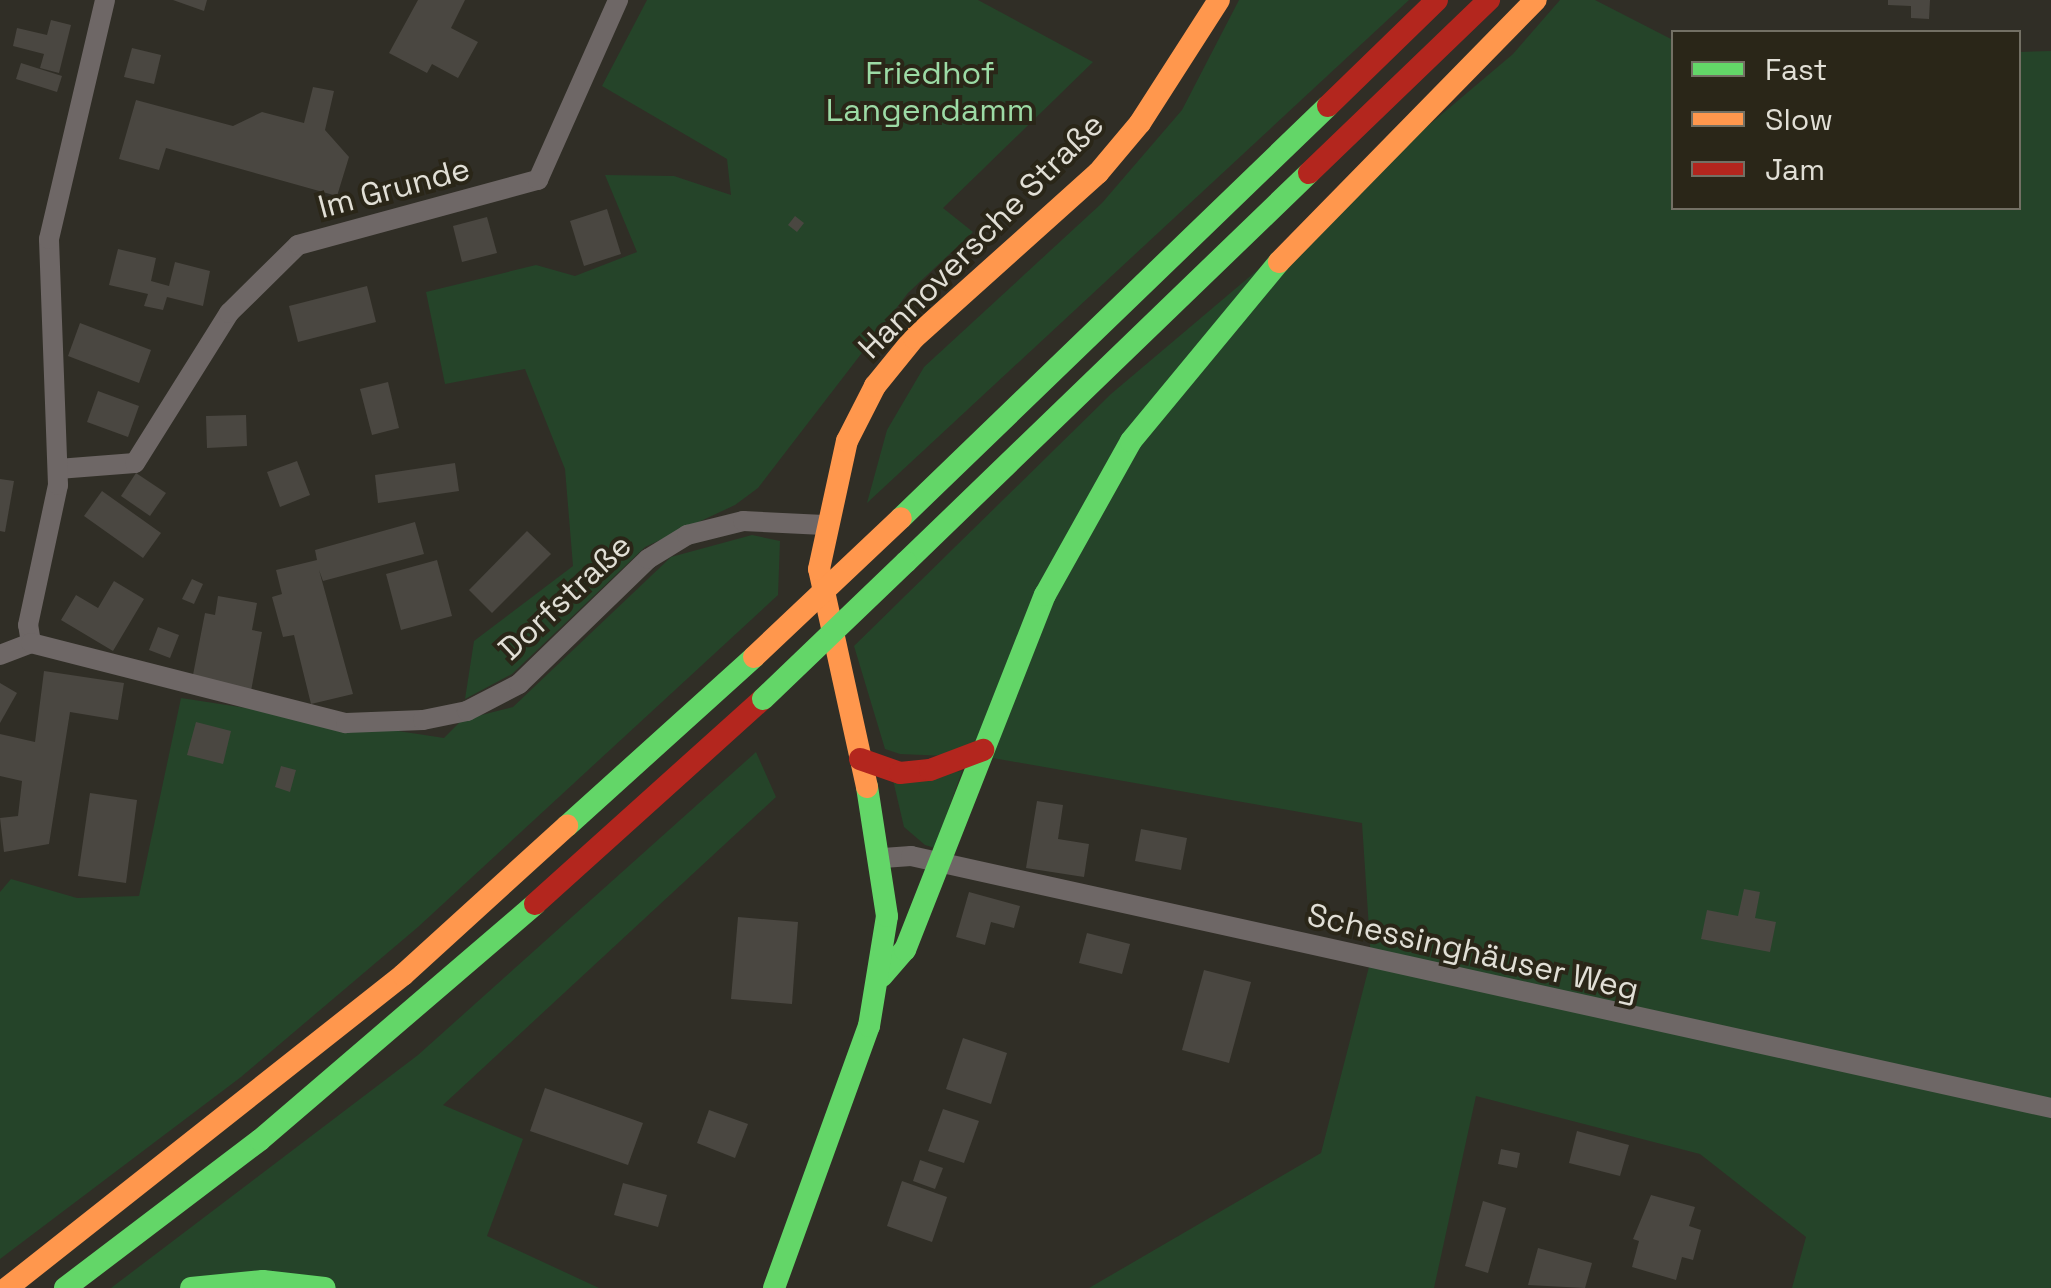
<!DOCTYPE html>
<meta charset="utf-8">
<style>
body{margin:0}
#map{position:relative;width:2051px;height:1288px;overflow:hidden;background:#302e26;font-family:"Space Grotesk",sans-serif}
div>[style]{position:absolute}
.green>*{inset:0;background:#254429}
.building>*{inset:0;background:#4a4741}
.street>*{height:20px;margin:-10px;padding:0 10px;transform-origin:10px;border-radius:10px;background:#6e6766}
.fast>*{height:22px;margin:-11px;padding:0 11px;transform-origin:11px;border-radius:11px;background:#63d668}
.slow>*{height:22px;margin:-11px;padding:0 11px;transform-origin:11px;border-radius:11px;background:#ff974d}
.jam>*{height:22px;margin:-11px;padding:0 11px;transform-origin:11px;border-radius:11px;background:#b3261e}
.fast-bridge>*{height:22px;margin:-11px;padding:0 11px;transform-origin:11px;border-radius:11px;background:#63d668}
.slow-bridge>*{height:22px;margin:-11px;padding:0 11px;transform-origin:11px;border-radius:11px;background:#ff974d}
span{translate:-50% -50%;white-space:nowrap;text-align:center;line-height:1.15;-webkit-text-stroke:8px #2a2618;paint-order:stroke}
.park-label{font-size:32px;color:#9cdba5}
.street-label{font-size:32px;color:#e1dfd6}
.legend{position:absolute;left:1671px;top:30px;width:350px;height:180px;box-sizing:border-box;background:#2a2618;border:2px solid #737064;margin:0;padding:12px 18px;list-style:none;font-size:30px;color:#e1dfd6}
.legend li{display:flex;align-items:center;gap:20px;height:50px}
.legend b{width:50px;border:2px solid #737064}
</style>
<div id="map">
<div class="green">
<i style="clip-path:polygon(647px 0,978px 0,1093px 62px,943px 208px,973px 232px,908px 293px,758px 488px,735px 505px,645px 547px,512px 674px,465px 699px,474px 641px,573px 566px,565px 469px,525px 369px,445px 384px,426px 292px,536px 265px,575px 276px,637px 252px,605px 175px,674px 176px,731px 195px,727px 159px,602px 86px)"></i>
<i style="clip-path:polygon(1239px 0,1409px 0,867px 503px,887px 430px,924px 367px,1102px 203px,1182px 110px)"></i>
<i style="clip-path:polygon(1560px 0,1595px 0,1673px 40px,1674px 208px,2018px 208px,2019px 52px,2051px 51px,2051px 1288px,1792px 1288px,1806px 1237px,1700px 1154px,1476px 1096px,1434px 1288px,1089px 1288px,1321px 1153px,1371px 959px,1362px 823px,993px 758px,900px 754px,885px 749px,854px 646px,1111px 394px,1513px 54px)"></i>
<i style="clip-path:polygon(752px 535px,780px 541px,778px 595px,418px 927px,241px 1077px,0 1259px,0 892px,11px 879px,77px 898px,139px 896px,181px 698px,444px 738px,462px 720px,513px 707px,671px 557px)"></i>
<i style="clip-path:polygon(756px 752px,776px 797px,443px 1105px,523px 1139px,487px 1236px,599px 1288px,111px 1288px,418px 1055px)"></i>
<i style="clip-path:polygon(962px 771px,935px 848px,925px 845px,904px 827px,893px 780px)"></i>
</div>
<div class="building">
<i style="clip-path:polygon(173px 0,207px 0,204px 11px)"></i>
<i style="clip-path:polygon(418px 0,465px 0,451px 28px,478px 42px,458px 78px,432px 64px,427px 73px,389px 53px)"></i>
<i style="clip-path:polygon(1888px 0,1930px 0,1929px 19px,1911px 18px,1911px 6px,1888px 5px)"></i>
<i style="clip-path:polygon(51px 20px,71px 25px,59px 73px,40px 68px,44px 54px,13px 46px,17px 28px,47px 35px)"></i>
<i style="clip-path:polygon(132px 48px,161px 55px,154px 84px,124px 77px)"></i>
<i style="clip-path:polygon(21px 63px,62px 76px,57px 92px,16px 79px)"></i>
<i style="clip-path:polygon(313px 87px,334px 91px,325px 130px,349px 157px,337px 196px,166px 148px,159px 170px,119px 159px,136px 100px,233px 126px,262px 112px,304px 123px)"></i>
<i style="clip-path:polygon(607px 209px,621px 254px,584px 266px,570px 221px)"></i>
<i style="clip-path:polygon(795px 216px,804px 223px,797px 232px,788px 225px)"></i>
<i style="clip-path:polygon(487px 217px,497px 253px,462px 262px,453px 226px)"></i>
<i style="clip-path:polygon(118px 249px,156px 258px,151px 281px,169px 286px,175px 262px,210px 271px,203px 306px,167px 297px,163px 310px,144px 306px,148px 294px,109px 285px)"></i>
<i style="clip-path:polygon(367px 286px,376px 322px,298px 342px,289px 306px)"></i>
<i style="clip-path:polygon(80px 323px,151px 350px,139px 383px,68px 356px)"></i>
<i style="clip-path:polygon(388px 382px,399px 428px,372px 435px,360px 389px)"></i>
<i style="clip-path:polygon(98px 391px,139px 406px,128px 437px,87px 422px)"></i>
<i style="clip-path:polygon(246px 415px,247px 446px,207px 448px,206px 416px)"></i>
<i style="clip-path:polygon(297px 461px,310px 495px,280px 507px,267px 472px)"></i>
<i style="clip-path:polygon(455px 463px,459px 491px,378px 503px,375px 475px)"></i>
<i style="clip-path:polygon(136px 473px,166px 493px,150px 516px,121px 496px)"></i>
<i style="clip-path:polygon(0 479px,14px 481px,5px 532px,0 531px)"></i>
<i style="clip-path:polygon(102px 491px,161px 533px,143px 558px,84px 516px)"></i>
<i style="clip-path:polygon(415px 522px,424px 554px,323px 581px,319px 570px,353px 694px,311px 704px,294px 635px,283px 637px,272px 597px,282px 594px,276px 570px,317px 560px,315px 550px)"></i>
<i style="clip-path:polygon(527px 531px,551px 554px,492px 613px,469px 590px)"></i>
<i style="clip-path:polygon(437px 560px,452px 616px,401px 630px,386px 574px)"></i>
<i style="clip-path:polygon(192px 579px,203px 584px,194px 604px,182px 599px)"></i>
<i style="clip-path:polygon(114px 581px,144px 599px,113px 651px,61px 620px,76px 595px,98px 608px)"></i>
<i style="clip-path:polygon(218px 596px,257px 603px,252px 630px,262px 632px,251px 691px,192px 680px,205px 613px,215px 615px)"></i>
<i style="clip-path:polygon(158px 627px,179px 635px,170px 658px,149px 650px)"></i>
<i style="clip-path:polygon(44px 671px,124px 683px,118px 720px,70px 712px,49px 844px,4px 852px,0 818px,18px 816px,22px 781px,0 776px,0 734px,35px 742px)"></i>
<i style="clip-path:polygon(0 683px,17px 693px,0 723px)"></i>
<i style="clip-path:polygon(196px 722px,231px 731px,223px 764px,187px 755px)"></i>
<i style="clip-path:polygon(281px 766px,296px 770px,290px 792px,275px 787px)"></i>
<i style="clip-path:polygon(90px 793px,137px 800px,126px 883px,78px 876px)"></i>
<i style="clip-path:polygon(1037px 801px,1063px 805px,1058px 839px,1089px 844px,1084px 877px,1026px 868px)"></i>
<i style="clip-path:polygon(1141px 829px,1187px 838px,1181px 870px,1135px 861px)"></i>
<i style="clip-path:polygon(1744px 889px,1760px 892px,1755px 918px,1776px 922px,1770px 952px,1701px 939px,1707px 910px,1738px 916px)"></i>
<i style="clip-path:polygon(969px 892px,1020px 906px,1014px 928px,991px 922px,985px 945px,956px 937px)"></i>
<i style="clip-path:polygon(738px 917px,798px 922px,792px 1004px,731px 999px)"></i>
<i style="clip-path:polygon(1087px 933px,1130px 944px,1122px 974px,1079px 963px)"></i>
<i style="clip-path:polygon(1204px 970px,1251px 982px,1229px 1063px,1182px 1050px)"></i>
<i style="clip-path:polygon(963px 1038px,1007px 1053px,991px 1104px,946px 1089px)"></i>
<i style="clip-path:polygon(545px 1088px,643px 1123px,628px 1165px,530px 1131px)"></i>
<i style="clip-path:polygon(943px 1109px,979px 1121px,964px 1163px,928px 1151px)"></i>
<i style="clip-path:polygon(709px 1110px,748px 1124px,735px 1158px,697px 1143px)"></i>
<i style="clip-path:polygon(1577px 1131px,1629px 1145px,1620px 1176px,1569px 1163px)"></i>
<i style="clip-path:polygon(1501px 1149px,1520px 1153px,1517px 1168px,1498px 1164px)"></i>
<i style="clip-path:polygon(920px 1160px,943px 1168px,935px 1189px,913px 1181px)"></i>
<i style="clip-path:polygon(902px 1181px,947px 1197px,932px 1242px,887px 1226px)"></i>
<i style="clip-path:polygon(623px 1183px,667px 1195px,658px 1227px,614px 1215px)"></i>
<i style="clip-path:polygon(1651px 1195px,1695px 1207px,1689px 1226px,1701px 1230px,1693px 1260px,1682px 1257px,1676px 1280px,1632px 1267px,1639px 1241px,1633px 1239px)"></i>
<i style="clip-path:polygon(1483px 1201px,1506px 1208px,1488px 1273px,1465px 1266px)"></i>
<i style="clip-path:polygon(1538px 1248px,1592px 1263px,1585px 1288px,1528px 1285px)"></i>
</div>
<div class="street">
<i style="left:58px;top:469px;width:77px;rotate:-4.5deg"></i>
<i style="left:135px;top:463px;width:177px;rotate:-57.9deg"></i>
<i style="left:229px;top:313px;width:97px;rotate:-44.6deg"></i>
<i style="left:298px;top:245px;width:249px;rotate:-15.2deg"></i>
<i style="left:538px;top:180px;width:197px;rotate:-66deg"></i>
<i style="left:31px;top:643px;width:18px;rotate:-99deg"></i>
<i style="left:28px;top:625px;width:143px;rotate:-77.9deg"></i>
<i style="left:58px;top:485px;width:246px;rotate:-92.1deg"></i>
<i style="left:49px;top:239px;width:245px;rotate:-76.8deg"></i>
<i style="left:0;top:655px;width:33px;rotate:-21deg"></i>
<i style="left:31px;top:643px;width:325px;rotate:14.3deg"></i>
<i style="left:346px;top:723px;width:77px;rotate:-2.2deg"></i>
<i style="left:423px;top:720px;width:45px;rotate:-11.6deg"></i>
<i style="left:467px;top:711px;width:59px;rotate:-27.4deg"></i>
<i style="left:519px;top:684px;width:180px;rotate:-44.1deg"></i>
<i style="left:648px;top:559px;width:46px;rotate:-31.6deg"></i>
<i style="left:687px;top:535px;width:58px;rotate:-14deg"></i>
<i style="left:743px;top:521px;width:81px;rotate:2.8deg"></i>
<i style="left:883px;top:858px;width:28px;rotate:-4deg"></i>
<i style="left:911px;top:856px;width:1168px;rotate:12.46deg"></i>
</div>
<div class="fast">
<i style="left:901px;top:518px;width:593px;rotate:-43.98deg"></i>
<i style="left:906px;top:562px;width:560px;rotate:-43.99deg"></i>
<i style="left:567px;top:826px;width:252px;rotate:-42.1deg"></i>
<i style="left:882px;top:976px;width:35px;rotate:-49deg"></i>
<i style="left:905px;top:950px;width:382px;rotate:-68.5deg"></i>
<i style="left:1045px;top:595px;width:176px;rotate:-60.8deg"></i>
<i style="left:1131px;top:441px;width:232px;rotate:-50.4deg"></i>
<i style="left:65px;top:1288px;width:245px;rotate:-37.2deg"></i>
<i style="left:260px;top:1140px;width:362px;rotate:-40.6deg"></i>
<i style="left:191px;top:1288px;width:72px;rotate:-5.6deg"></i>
<i style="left:263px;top:1281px;width:62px;rotate:6.4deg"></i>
<i style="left:774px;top:1288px;width:279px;rotate:-70.1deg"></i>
<i style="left:869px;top:1026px;width:111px;rotate:-80.7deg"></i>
<i style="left:887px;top:916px;width:131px;rotate:-98.8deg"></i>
</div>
<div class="slow">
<i style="left:1279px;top:262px;width:367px;rotate:-45.6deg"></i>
<i style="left:867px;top:787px;width:223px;rotate:-102.4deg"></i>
<i style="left:819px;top:569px;width:131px;rotate:-77.7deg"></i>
<i style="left:847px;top:441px;width:62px;rotate:-63deg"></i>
<i style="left:875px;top:386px;width:62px;rotate:-50.9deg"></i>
<i style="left:914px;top:338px;width:247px;rotate:-41.9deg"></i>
<i style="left:1098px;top:173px;width:65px;rotate:-50deg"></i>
<i style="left:1140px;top:123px;width:146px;rotate:-57.3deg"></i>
<i style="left:7px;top:1288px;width:505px;rotate:-38.32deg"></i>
<i style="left:403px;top:975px;width:222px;rotate:-42.3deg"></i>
</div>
<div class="jam">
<i style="left:1328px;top:106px;width:152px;rotate:-44.2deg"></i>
<i style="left:1309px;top:173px;width:250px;rotate:-43.9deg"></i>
<i style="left:860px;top:759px;width:42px;rotate:19.3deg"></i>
<i style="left:900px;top:773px;width:30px;rotate:-6deg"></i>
<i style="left:930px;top:770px;width:57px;rotate:-20.7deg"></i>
<i style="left:535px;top:904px;width:307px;rotate:-42deg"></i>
</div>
<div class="fast-bridge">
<i style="left:763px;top:699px;width:198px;rotate:-43.8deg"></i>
</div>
<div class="slow-bridge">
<i style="left:754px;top:657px;width:202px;rotate:-43.4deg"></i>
</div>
<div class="park-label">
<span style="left:930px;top:92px">Friedhof<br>Langendamm</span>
</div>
<div class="street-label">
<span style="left:394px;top:188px;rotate:-15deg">Im Grunde</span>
<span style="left:981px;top:236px;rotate:-45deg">Hannoversche Straße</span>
<span style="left:565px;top:597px;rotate:-43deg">Dorfstraße</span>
<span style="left:1473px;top:952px;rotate:13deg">Schessinghäuser Weg</span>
</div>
<ul class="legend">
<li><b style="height:12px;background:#63d668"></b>Fast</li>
<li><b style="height:12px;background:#ff974d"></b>Slow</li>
<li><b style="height:12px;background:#b3261e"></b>Jam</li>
</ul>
</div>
